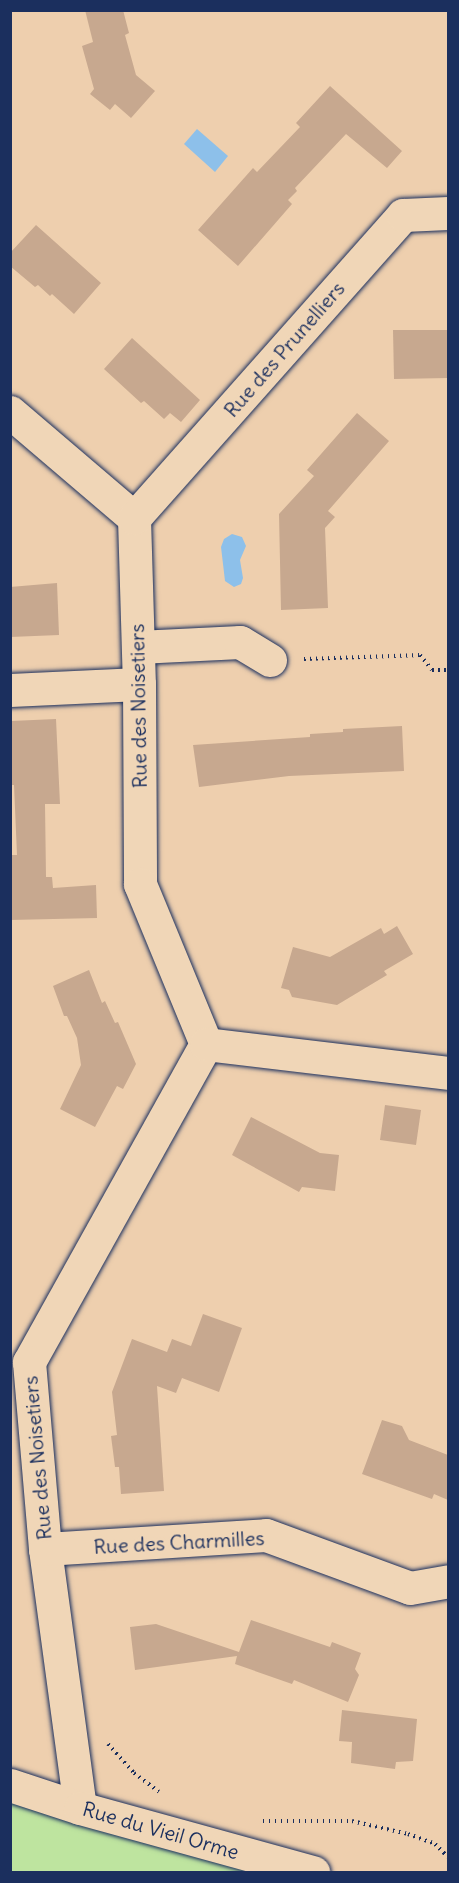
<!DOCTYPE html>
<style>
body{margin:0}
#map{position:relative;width:459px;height:1883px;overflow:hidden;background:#eecfae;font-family:Delius,sans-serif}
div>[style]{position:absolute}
.green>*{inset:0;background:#bee49f}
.water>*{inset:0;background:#8dc0ea}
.building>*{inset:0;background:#c7a88f}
.path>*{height:4px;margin-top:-2px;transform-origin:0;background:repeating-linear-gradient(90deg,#1b2f5e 0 1.5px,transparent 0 6px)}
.roads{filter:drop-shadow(0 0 2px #1b2f5e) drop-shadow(0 0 2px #1b2f5e)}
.minor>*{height:33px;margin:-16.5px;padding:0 16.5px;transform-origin:16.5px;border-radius:16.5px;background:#f0d6b7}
span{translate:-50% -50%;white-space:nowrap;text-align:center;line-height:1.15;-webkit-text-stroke:5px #f0d6b7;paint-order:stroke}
.street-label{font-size:20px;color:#1b2f5e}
.frame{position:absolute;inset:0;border:12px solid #1b2f5e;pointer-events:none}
</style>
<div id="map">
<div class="green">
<i style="clip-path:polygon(11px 1789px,278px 1872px,11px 1872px)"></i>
</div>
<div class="water">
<i style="clip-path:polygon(197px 129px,228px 156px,215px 172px,184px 144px)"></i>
<i style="clip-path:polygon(232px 534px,242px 537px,246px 546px,240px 560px,243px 578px,241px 584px,234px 587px,225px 581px,221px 547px,224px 539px)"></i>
</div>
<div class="building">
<i style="clip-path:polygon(85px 10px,123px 10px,129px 33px,125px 35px,136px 75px,155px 91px,131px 118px,115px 104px,110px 110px,90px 94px,94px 89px,82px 46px,93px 42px)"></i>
<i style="clip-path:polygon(330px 86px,402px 151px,387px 168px,346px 134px,295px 188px,297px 191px,288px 200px,292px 204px,238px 266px,198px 230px,253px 168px,257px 172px,300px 127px,296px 123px)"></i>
<i style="clip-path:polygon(36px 225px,101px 283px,74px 314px,52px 294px,50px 296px,38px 285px,35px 287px,10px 266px,10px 253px)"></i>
<i style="clip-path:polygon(393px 330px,448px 330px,448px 378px,394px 379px)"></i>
<i style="clip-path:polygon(132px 338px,200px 400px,181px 422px,170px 413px,164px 419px,144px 401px,141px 403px,104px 369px)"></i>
<i style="clip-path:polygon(357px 413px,389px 441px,328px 511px,335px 517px,325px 528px,328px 608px,281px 610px,279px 514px,314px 476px,307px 470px)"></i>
<i style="clip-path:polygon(57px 583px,59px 635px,10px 637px,10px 587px)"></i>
<i style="clip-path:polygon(56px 719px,60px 804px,45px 804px,46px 877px,52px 877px,53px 888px,96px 885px,97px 918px,10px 920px,10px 855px,17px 855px,14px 785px,11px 785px,11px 721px)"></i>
<i style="clip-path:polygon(402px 726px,404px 771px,289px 776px,199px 787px,193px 745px,310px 737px,310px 734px,343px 732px,343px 729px)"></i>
<i style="clip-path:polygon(397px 926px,413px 954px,384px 971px,387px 975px,337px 1005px,292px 997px,289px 990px,281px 988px,293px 947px,330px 957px,381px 928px,384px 934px)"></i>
<i style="clip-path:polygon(89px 970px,102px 1003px,105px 1001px,115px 1023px,118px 1022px,136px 1064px,123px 1089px,117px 1086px,95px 1127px,60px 1109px,81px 1065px,77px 1038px,67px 1016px,64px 1016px,53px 986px)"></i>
<i style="clip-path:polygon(385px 1105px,421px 1110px,416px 1145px,380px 1140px)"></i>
<i style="clip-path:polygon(251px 1117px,320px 1153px,339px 1155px,335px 1191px,302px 1187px,299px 1192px,232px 1155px)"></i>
<i style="clip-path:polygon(203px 1314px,242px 1328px,219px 1392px,182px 1378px,176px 1393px,157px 1386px,164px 1491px,121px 1494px,119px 1467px,115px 1467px,111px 1436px,117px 1435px,112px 1392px,132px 1339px,167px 1352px,172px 1339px,191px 1346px)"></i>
<i style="clip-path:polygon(382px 1420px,402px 1426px,409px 1440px,448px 1455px,448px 1500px,434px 1494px,432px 1499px,362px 1474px)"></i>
<i style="clip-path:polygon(251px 1620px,330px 1647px,332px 1642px,361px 1653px,355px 1669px,359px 1675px,348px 1702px,294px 1680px,292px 1684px,235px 1664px,237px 1656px,135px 1670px,130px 1627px,156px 1624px,239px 1652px)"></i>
<i style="clip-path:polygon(342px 1710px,417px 1719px,413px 1761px,396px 1762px,395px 1769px,351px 1763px,352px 1742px,339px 1741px)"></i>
</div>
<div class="path">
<i style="left:304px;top:659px;width:116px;rotate:-2deg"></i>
<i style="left:420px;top:655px;width:19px;rotate:51deg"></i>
<i style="left:432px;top:670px;width:16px"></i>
<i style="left:108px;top:1744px;width:39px;rotate:48deg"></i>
<i style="left:134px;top:1773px;width:31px;rotate:37deg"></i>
<i style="left:263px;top:1821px;width:89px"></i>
<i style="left:352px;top:1821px;width:57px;rotate:13.1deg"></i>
<i style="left:408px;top:1834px;width:29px;rotate:20deg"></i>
<i style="left:435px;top:1844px;width:18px;rotate:45deg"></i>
</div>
<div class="roads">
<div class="minor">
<i style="left:10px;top:412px;width:163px;rotate:40.5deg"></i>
<i style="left:134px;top:518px;width:166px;rotate:88.3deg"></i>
<i style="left:139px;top:684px;width:200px;rotate:89.7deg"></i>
<i style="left:140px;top:884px;width:173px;rotate:67.6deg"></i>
<i style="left:206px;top:1044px;width:364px;rotate:119.1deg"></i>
<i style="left:29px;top:1362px;width:188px;rotate:85.1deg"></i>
<i style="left:45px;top:1549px;width:261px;rotate:82.3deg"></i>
<i style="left:134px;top:518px;width:405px;rotate:-48.4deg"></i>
<i style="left:403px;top:215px;width:45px;rotate:-2.5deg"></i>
<i style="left:138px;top:647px;width:102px;rotate:-2.8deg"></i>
<i style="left:240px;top:642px;width:35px;rotate:31deg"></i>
<i style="left:10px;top:690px;width:129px;rotate:-2.7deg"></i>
<i style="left:206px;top:1044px;width:244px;rotate:6.8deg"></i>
<i style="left:45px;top:1549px;width:221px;rotate:-3.6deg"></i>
<i style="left:266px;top:1535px;width:153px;rotate:20.2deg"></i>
<i style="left:410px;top:1588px;width:39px;rotate:-10deg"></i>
<i style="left:10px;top:1785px;width:74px;rotate:18.2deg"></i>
<i style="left:80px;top:1808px;width:242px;rotate:15.4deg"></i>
</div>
</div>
<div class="street-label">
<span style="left:284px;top:349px;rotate:-49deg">Rue des Prunelliers</span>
<span style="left:138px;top:706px;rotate:-91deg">Rue des Noisetiers</span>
<span style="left:37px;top:1458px;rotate:-95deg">Rue des Noisetiers</span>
<span style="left:179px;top:1542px;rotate:-3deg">Rue des Charmilles</span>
<span style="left:161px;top:1830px;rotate:16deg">Rue du Vieil Orme</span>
</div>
<div class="frame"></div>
</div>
